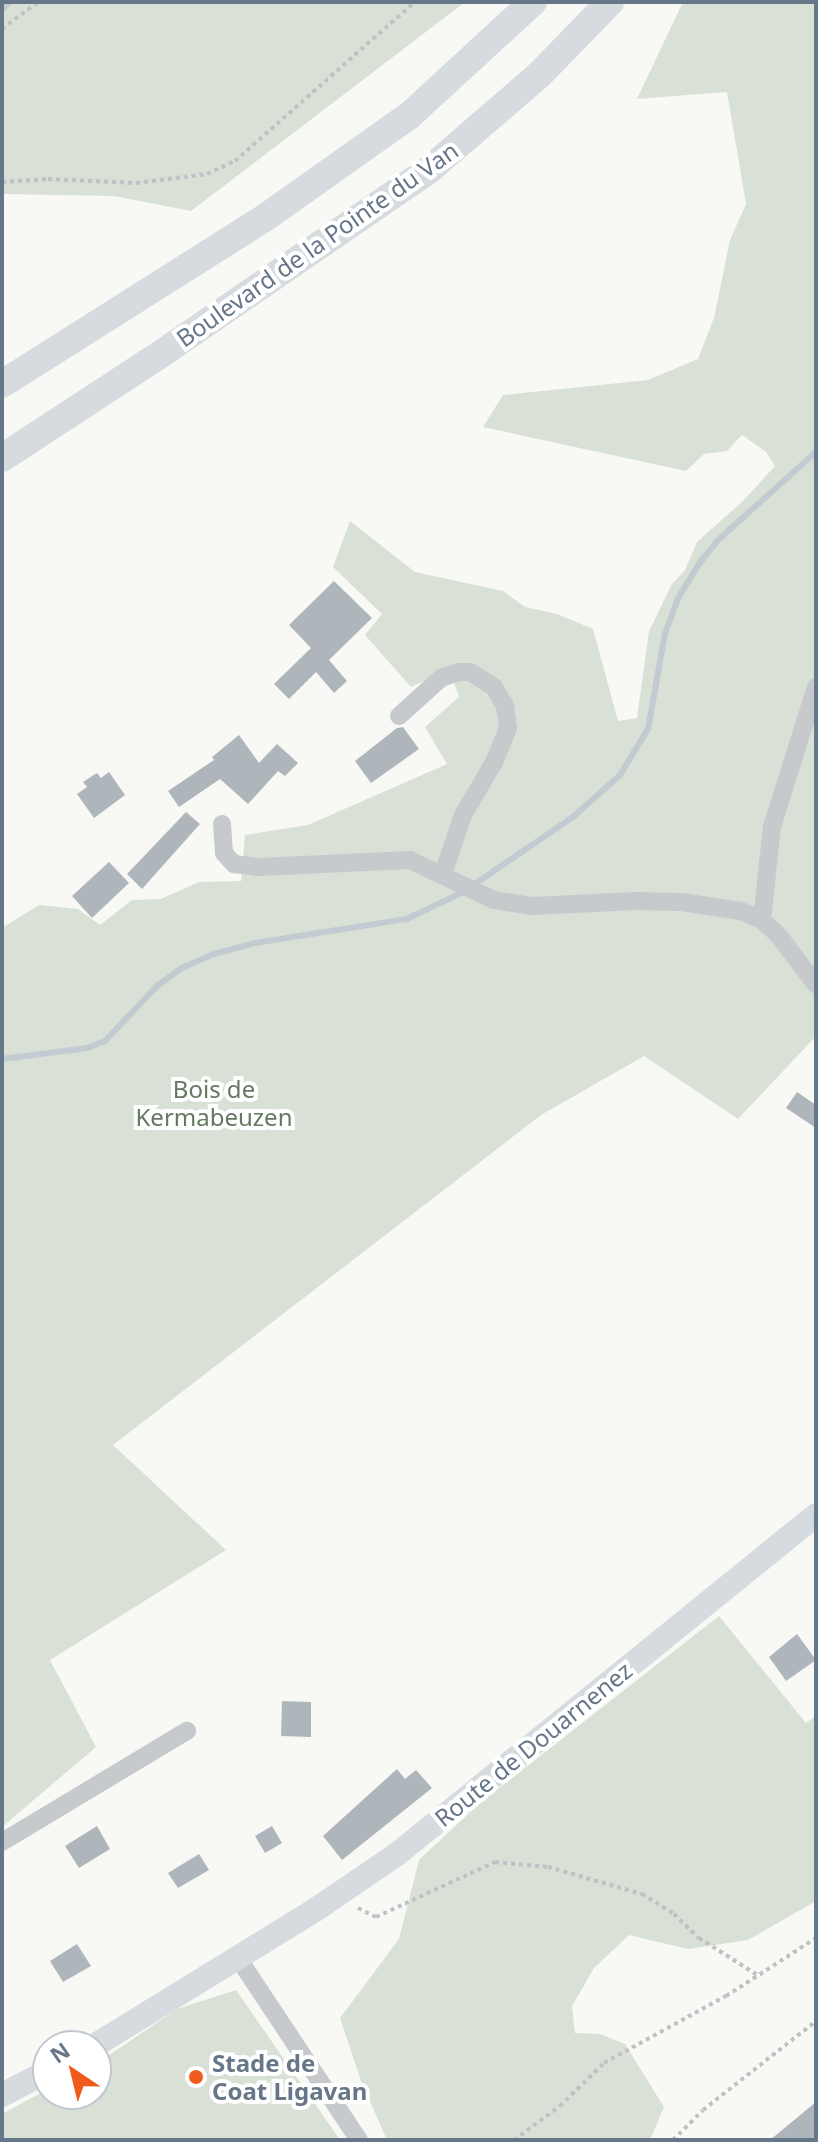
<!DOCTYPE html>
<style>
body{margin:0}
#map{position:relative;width:818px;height:2142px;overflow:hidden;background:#f8f8f5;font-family:"Noto Sans",sans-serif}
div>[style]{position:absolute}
.green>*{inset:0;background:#d9e0d6}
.stream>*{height:6px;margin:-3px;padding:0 3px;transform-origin:3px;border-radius:3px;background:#c1cbd1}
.building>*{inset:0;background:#aeb6bc}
.path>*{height:4px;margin-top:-2px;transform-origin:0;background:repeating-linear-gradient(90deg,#bfc2c4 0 4px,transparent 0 8px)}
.minor>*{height:18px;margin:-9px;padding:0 9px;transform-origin:9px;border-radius:9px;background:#c6cacd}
.secondary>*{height:24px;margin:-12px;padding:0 12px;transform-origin:12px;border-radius:12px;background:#d6dbdf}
.trunk>*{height:28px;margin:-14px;padding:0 14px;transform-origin:14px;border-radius:14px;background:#d6dbdf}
.dots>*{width:22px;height:22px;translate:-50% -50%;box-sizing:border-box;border:4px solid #fff;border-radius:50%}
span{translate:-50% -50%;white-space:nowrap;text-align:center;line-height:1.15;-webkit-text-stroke:8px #fff;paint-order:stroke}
.street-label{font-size:24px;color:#657788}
.park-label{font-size:24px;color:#647a60}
.poi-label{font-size:24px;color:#657788;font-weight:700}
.left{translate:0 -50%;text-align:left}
.frame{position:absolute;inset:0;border:4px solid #657788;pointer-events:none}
.north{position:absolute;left:32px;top:2030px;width:80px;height:80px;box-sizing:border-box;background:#fff;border:2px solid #c1c9cf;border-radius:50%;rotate:325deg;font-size:22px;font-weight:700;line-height:32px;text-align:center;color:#657788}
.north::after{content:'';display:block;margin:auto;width:28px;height:36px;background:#f05a1d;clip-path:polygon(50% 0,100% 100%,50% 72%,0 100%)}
</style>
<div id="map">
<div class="green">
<i style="clip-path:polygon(2px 2px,465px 2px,191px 211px,114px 196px,2px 194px)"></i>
<i style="clip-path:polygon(683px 2px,816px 2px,816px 1036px,738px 1119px,644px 1056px,541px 1115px,113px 1445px,226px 1550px,50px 1660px,96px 1747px,2px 1827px,2px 928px,39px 905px,78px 909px,100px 925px,132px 900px,161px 899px,199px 882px,241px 881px,245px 835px,308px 825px,447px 764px,425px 727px,459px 697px,450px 669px,411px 687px,365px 635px,382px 614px,333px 567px,350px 521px,415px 572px,503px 591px,525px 607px,557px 614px,593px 629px,618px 721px,637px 718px,649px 631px,672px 584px,685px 570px,697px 542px,743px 501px,775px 466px,766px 452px,742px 435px,727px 451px,704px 454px,686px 471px,483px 427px,503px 395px,648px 380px,698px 359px,714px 318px,730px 240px,746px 204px,727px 92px,637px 99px)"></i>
<i style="clip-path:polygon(719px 1616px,806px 1723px,816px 1716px,816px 1901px,748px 1940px,688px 1949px,629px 1935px,594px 1968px,572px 2006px,575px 2033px,600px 2034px,625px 2044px,664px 2107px,650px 2140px,387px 2140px,361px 2081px,340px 2018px,399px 1939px,419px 1860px,480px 1803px)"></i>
<i style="clip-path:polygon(236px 1990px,340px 2140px,2px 2140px,2px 2114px,48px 2089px,48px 2094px,96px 2094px,96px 2064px,177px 2009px)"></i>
</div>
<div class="stream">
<i style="left:2px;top:10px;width:11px;rotate:-45deg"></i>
<i style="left:2px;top:1059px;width:86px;rotate:-7.4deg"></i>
<i style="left:87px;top:1048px;width:19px;rotate:-21deg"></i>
<i style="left:105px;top:1041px;width:76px;rotate:-46.6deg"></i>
<i style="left:157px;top:986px;width:31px;rotate:-36deg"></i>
<i style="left:182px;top:968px;width:35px;rotate:-24deg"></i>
<i style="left:214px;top:954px;width:42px;rotate:-15deg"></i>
<i style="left:255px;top:943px;width:154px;rotate:-9deg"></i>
<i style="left:407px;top:919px;width:62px;rotate:-25.7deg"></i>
<i style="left:463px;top:892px;width:133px;rotate:-34.3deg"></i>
<i style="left:573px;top:817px;width:63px;rotate:-41.8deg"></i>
<i style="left:620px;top:775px;width:54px;rotate:-58.7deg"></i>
<i style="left:648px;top:729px;width:97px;rotate:-79.9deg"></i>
<i style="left:665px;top:634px;width:38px;rotate:-70deg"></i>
<i style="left:678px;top:598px;width:44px;rotate:-58.1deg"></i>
<i style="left:701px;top:561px;width:26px;rotate:-51deg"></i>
<i style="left:717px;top:541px;width:133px;rotate:-42deg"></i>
</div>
<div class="building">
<i style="clip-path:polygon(334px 581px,372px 618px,329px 660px,347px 681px,334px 693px,316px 672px,289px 699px,274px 684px,311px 648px,289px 625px)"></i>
<i style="clip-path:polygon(403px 727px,419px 749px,371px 783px,355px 761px,397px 728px)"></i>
<i style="clip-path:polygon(239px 735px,259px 763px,277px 744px,298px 763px,285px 776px,278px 771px,248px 804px,220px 779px,179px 807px,168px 791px,214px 760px,212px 757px)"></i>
<i style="clip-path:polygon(109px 772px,125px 795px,94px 818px,77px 794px,87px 787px,83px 782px,97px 773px,101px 778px)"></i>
<i style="clip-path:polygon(186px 812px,200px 824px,142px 889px,127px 874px)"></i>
<i style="clip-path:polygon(109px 862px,129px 883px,92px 918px,72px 896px)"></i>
<i style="clip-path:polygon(797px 1092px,816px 1105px,816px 1128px,786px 1108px)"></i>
<i style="clip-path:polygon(797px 1634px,816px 1660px,786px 1681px,769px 1657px)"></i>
<i style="clip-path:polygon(282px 1701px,311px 1702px,311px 1737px,281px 1736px)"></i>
<i style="clip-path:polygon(397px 1769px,405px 1779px,416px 1770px,432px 1788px,342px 1860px,323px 1836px)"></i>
<i style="clip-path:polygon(97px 1826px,110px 1849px,79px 1868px,65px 1846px)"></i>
<i style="clip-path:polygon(272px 1826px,282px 1843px,265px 1853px,255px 1836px)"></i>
<i style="clip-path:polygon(199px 1854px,209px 1870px,178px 1888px,168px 1873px)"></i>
<i style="clip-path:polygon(77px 1944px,91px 1966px,63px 1982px,50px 1961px)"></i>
<i style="clip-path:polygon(816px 2102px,816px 2140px,770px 2140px)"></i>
</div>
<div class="path">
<i style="left:2px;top:29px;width:45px;rotate:-36.9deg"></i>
<i style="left:2px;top:182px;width:46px;rotate:-3.7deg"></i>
<i style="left:48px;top:179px;width:88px;rotate:2.6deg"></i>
<i style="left:136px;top:183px;width:72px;rotate:-7.2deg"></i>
<i style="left:207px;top:174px;width:31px;rotate:-25deg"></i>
<i style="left:235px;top:161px;width:240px;rotate:-41.5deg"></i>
<i style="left:358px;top:1908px;width:20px;rotate:27deg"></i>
<i style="left:376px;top:1917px;width:131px;rotate:-24.8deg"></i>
<i style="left:495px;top:1862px;width:53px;rotate:5.4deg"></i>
<i style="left:548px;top:1867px;width:98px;rotate:16deg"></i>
<i style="left:642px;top:1894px;width:38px;rotate:32deg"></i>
<i style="left:674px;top:1914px;width:35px;rotate:44deg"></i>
<i style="left:699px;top:1938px;width:71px;rotate:32.3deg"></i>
<i style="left:514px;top:2140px;width:57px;rotate:-36.5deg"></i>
<i style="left:560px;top:2106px;width:62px;rotate:-44.3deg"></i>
<i style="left:604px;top:2063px;width:139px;rotate:-28.8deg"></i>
<i style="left:726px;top:1996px;width:107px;rotate:-32.8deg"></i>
<i style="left:673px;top:2140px;width:42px;rotate:-45deg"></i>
<i style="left:703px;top:2110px;width:144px;rotate:-38.2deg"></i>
</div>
<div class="minor">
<i style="left:399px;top:716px;width:57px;rotate:-42.1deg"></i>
<i style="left:441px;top:678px;width:18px;rotate:-19deg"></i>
<i style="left:458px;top:672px;width:12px"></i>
<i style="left:470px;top:672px;width:28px;rotate:32deg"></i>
<i style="left:494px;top:687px;width:22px;rotate:60deg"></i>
<i style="left:505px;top:706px;width:22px;rotate:82deg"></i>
<i style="left:508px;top:728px;width:37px;rotate:112deg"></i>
<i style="left:494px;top:762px;width:61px;rotate:120.3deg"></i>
<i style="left:463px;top:815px;width:62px;rotate:108.7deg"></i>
<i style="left:222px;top:824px;width:29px;rotate:86deg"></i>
<i style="left:224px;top:853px;width:15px;rotate:48deg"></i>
<i style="left:234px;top:864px;width:25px;rotate:7deg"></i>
<i style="left:259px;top:867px;width:151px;rotate:-2.7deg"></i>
<i style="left:410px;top:860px;width:93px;rotate:25.5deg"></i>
<i style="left:494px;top:900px;width:39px;rotate:9deg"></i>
<i style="left:533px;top:906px;width:102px;rotate:-2.8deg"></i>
<i style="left:635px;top:901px;width:46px;rotate:1.2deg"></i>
<i style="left:681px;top:902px;width:61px;rotate:8.5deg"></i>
<i style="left:741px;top:911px;width:23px;rotate:23deg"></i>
<i style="left:762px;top:920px;width:23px;rotate:43deg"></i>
<i style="left:779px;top:936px;width:61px;rotate:52.9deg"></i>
<i style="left:762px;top:920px;width:94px;rotate:-83.9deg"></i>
<i style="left:772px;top:827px;width:147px;rotate:-72.6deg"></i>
<i style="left:2px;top:1842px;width:216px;rotate:-31deg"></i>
<i style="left:238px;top:1958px;width:219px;rotate:56.4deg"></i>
</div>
<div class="secondary">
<i style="left:94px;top:2046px;width:259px;rotate:-31.6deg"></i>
<i style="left:315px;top:1910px;width:98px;rotate:-34.2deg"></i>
<i style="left:396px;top:1855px;width:540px;rotate:-38.99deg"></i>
<i style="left:2px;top:2095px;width:52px;rotate:-27.6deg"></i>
</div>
<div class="trunk">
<i style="left:2px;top:384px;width:312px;rotate:-32.3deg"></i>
<i style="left:266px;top:217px;width:176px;rotate:-35.3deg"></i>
<i style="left:410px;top:115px;width:167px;rotate:-42.6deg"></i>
<i style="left:2px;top:458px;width:190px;rotate:-33.2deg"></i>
<i style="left:161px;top:354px;width:326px;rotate:-34.5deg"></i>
<i style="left:430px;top:169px;width:144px;rotate:-40.8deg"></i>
<i style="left:539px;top:75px;width:102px;rotate:-45.8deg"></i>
</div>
<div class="dots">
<i style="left:196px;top:2077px;background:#f05a1d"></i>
</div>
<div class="street-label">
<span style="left:317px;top:244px;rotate:-35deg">Boulevard de la Pointe du Van</span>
<span style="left:533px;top:1744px;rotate:-39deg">Route de Douarnenez</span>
</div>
<div class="park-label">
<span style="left:214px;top:1103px">Bois de<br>Kermabeuzen</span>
</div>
<div class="poi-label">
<span class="left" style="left:212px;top:2077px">Stade de<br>Coat Ligavan</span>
</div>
<div class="frame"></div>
<div class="north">N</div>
</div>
